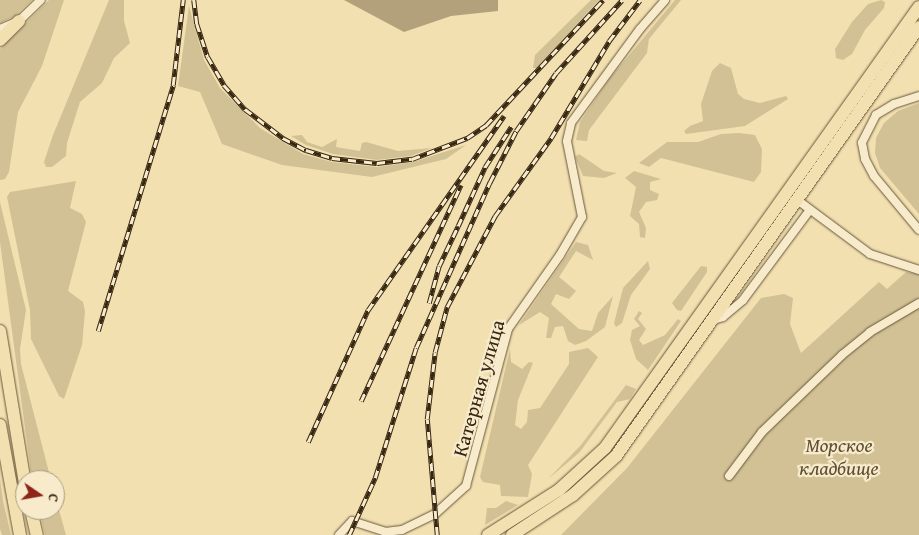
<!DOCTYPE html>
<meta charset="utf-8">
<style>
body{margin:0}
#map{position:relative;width:919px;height:535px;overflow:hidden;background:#f2e0b0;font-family:"Gentium Book Plus",serif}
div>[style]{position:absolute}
.green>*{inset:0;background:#d2c195}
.water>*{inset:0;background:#b2a17a}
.roads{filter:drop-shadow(0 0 1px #66553a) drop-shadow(0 0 1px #66553a)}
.minor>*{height:8px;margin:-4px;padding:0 4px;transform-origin:4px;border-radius:4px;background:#f7ebcc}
.primary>*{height:12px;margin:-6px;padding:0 6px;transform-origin:6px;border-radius:6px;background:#f2e0b0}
.trunk>*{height:12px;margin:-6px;padding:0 6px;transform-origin:6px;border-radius:6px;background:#f2e0b0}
.rail>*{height:4.5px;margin-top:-2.25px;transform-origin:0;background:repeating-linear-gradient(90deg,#f7ebcc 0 8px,#372712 0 16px);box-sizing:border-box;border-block:1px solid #372712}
span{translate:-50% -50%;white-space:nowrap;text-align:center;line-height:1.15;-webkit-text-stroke:4.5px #f7ebcc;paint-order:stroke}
.street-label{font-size:20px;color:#372712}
.park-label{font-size:20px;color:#5e4e33;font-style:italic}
.north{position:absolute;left:15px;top:470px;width:50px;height:50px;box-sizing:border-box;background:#f7ebcc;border:1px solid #aa9d82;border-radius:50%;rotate:102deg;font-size:14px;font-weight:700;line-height:20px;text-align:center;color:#372712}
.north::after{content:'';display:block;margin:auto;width:18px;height:22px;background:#8f2418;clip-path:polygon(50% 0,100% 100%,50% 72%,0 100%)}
</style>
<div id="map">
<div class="green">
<i style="clip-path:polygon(0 0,32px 0,15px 16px,0 23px)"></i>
<i style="clip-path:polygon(49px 0,64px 0,42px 66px,18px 112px,9px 172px,5px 179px,0 180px,0 49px)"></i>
<i style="clip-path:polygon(109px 0,124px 0,124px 21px,130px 43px,114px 58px,102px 83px,80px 102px,67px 143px,66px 156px,52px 167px,46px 167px,44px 162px,53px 135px)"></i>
<i style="clip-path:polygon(591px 0,599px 0,537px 68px,533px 68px,535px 55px)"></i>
<i style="clip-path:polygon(675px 0,681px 0,649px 39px,647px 53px,589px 130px,587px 141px,576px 140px,580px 122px,610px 78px)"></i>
<i style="clip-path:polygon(881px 0,885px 2px,884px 8px,865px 30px,852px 54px,843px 60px,836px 58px,835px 49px,852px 22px,868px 4px)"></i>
<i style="clip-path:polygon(189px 6px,204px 60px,220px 88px,260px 128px,303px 154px,332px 162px,377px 167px,413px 162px,466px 145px,446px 159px,372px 177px,282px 165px,222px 144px,200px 92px,178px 86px)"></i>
<i style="clip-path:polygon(720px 63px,731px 68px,738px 94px,744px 99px,760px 103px,786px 96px,788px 99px,745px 126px,686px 134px,684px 131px,690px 126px,703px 121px,701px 104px,712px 71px)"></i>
<i style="clip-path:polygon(919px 103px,919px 214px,880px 168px,875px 153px,876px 138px,884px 123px,898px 111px)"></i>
<i style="clip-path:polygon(739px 133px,755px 135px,762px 149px,761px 172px,754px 182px,661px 158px,649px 167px,639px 163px,667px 142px,698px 142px,721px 134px)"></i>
<i style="clip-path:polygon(302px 135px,307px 142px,322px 147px,337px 139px,336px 147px,360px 151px,362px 143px,366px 142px,398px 151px,432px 148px,411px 156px,377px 160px,333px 154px,306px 145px,291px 136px)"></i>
<i style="clip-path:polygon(579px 154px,604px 171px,617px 173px,604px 178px,583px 176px,575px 157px)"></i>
<i style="clip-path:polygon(634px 171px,661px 179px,650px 182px,650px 190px,659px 194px,657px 200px,646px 202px,639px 212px,646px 228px,645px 238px,640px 237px,639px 224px,630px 216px,636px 187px,625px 178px)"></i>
<i style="clip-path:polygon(76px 181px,70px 208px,82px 214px,86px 222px,68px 291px,83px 302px,85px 311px,82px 345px,64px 399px,59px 396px,31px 339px,30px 310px,7px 197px,10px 192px)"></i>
<i style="clip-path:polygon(0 202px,26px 310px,20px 349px,21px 364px,51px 480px,32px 480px,0 242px)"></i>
<i style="clip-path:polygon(576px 242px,588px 245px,593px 260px,576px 251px,559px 277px,576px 291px,569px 299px,556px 294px,551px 304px,579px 329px,592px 331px,598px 313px,613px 296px,605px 327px,586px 341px,575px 345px,568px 341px,563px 326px,555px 327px,551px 338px,546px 338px,549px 318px,540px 312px,519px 325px)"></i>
<i style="clip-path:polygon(648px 261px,650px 269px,631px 295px,622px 323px,616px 327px,614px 323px,623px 288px)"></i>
<i style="clip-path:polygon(701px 266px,707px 267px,707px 272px,681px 311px,677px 310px,672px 303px)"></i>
<i style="clip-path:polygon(906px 272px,919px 274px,919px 535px,561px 535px,627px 468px,761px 298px,784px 294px,793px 298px,790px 324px,801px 353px,879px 282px,887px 289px)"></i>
<i style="clip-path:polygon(639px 311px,642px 313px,638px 319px,646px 329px,639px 340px,643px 345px,665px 335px,678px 319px,681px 321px,648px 370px,636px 359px,630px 340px,632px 330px,640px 326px,634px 319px)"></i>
<i style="clip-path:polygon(588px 348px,598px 357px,528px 465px,532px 474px,528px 497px,501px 496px,500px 485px,483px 482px,480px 477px,510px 349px,511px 362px,522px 369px,529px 362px,533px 363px,518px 400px,515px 425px,521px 429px,527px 422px,528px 410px,540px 408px,569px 364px,569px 352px)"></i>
<i style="clip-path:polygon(626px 385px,636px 389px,630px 399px,617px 402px,579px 453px,548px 479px,581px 445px)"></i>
<i style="clip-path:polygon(0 479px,3px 501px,11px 535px,2px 535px,0 529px)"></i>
<i style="clip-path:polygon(55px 496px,66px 535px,45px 535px,39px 510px,55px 510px)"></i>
<i style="clip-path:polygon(506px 501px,518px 505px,485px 525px,487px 508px,496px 508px)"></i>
</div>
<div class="water">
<i style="clip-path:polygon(344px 0,498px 0,498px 11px,451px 16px,404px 32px)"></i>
</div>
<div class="roads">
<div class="minor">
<i style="left:0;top:29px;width:21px;rotate:-23deg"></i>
<i style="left:19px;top:21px;width:30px;rotate:-44deg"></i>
<i style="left:919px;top:96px;width:26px;rotate:162deg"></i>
<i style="left:894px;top:104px;width:21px;rotate:149deg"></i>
<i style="left:876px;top:115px;width:31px;rotate:117deg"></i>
<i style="left:862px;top:143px;width:16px;rotate:79deg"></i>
<i style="left:865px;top:159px;width:19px;rotate:62deg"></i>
<i style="left:874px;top:176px;width:70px;rotate:50.2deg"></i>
<i style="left:796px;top:199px;width:92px;rotate:36.6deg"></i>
<i style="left:870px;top:254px;width:52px;rotate:18.1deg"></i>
<i style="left:713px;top:320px;width:10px;rotate:-17deg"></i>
<i style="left:723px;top:317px;width:26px;rotate:-40deg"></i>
<i style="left:743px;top:300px;width:111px;rotate:-53.4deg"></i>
<i style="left:729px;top:476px;width:55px;rotate:-53.1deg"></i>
<i style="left:762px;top:432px;width:111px;rotate:-43.9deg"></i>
<i style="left:842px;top:355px;width:36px;rotate:-39deg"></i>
<i style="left:870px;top:332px;width:57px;rotate:-30.6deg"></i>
<i style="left:339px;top:535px;width:19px;rotate:-47deg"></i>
<i style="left:352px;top:521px;width:35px;rotate:18deg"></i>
<i style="left:385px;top:532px;width:17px;rotate:-7deg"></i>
<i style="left:402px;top:530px;width:37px;rotate:-26deg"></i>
<i style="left:435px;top:514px;width:42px;rotate:-42.1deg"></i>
<i style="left:466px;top:486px;width:163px;rotate:-75deg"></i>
<i style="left:508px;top:329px;width:90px;rotate:-54.9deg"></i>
<i style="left:560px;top:255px;width:44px;rotate:-59.9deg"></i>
<i style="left:582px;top:217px;width:77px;rotate:-101.2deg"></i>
<i style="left:567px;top:141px;width:18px;rotate:-77deg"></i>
<i style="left:571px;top:123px;width:117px;rotate:-53.7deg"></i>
<i style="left:640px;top:29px;width:38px;rotate:-49deg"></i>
</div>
<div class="primary">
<i style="left:0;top:40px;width:27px;rotate:-45deg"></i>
<i style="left:0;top:331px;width:155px;rotate:80.7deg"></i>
<i style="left:0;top:425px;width:112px;rotate:79.7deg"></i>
<i style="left:31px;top:510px;width:26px;rotate:77deg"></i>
</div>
<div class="trunk">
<i style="left:488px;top:535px;width:84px;rotate:-32.4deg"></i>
<i style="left:559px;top:490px;width:62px;rotate:-42.4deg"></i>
<i style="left:605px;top:448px;width:541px;rotate:-54.55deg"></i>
<i style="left:512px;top:535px;width:73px;rotate:-33.3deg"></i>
<i style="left:573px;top:495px;width:58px;rotate:-42.2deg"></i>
<i style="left:616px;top:456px;width:525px;rotate:-54.77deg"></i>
</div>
</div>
<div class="rail">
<i style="left:194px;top:0;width:24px;rotate:83deg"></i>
<i style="left:197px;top:24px;width:35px;rotate:72deg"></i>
<i style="left:208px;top:57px;width:32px;rotate:60deg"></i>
<i style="left:224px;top:85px;width:32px;rotate:49deg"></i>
<i style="left:245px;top:109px;width:48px;rotate:37.3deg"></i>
<i style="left:283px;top:138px;width:26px;rotate:28deg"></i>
<i style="left:306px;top:150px;width:27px;rotate:17deg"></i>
<i style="left:332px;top:158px;width:45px;rotate:6.3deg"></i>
<i style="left:377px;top:163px;width:35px;rotate:-7deg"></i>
<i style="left:412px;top:159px;width:59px;rotate:-20.9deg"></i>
<i style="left:467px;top:138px;width:23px;rotate:-34deg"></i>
<i style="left:486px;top:125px;width:171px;rotate:-46.9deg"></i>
<i style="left:429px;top:303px;width:38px;rotate:-75deg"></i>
<i style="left:439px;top:266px;width:44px;rotate:-64.6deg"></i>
<i style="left:458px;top:226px;width:65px;rotate:-65.4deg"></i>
<i style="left:485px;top:167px;width:48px;rotate:-57deg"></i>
<i style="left:98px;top:331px;width:257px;rotate:-73deg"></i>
<i style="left:173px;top:85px;width:86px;rotate:-83.3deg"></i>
<i style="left:361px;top:401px;width:238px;rotate:-65.2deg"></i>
<i style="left:308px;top:442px;width:145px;rotate:-65.6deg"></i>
<i style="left:368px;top:310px;width:237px;rotate:-55deg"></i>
<i style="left:349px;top:535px;width:63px;rotate:-65.5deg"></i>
<i style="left:375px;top:478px;width:136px;rotate:-72.5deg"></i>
<i style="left:416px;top:348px;width:182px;rotate:-66deg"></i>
<i style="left:490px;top:182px;width:57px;rotate:-63deg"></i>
<i style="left:516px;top:131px;width:70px;rotate:-55.4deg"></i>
<i style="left:556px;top:73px;width:98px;rotate:-47.9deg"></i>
<i style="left:437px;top:535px;width:116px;rotate:-94.9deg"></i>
<i style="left:427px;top:419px;width:67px;rotate:-83.2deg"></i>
<i style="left:435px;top:352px;width:47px;rotate:-75.1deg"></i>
<i style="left:447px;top:307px;width:103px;rotate:-62.2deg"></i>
<i style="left:495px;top:216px;width:96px;rotate:-54.3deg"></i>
<i style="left:551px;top:138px;width:113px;rotate:-59.1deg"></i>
<i style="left:609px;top:41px;width:51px;rotate:-52.9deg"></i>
</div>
<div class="street-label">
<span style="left:478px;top:388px;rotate:-74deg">Катерная улица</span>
</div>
<div class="park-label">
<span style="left:839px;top:456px">Морское<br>кладбище</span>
</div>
<div class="north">С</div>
</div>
